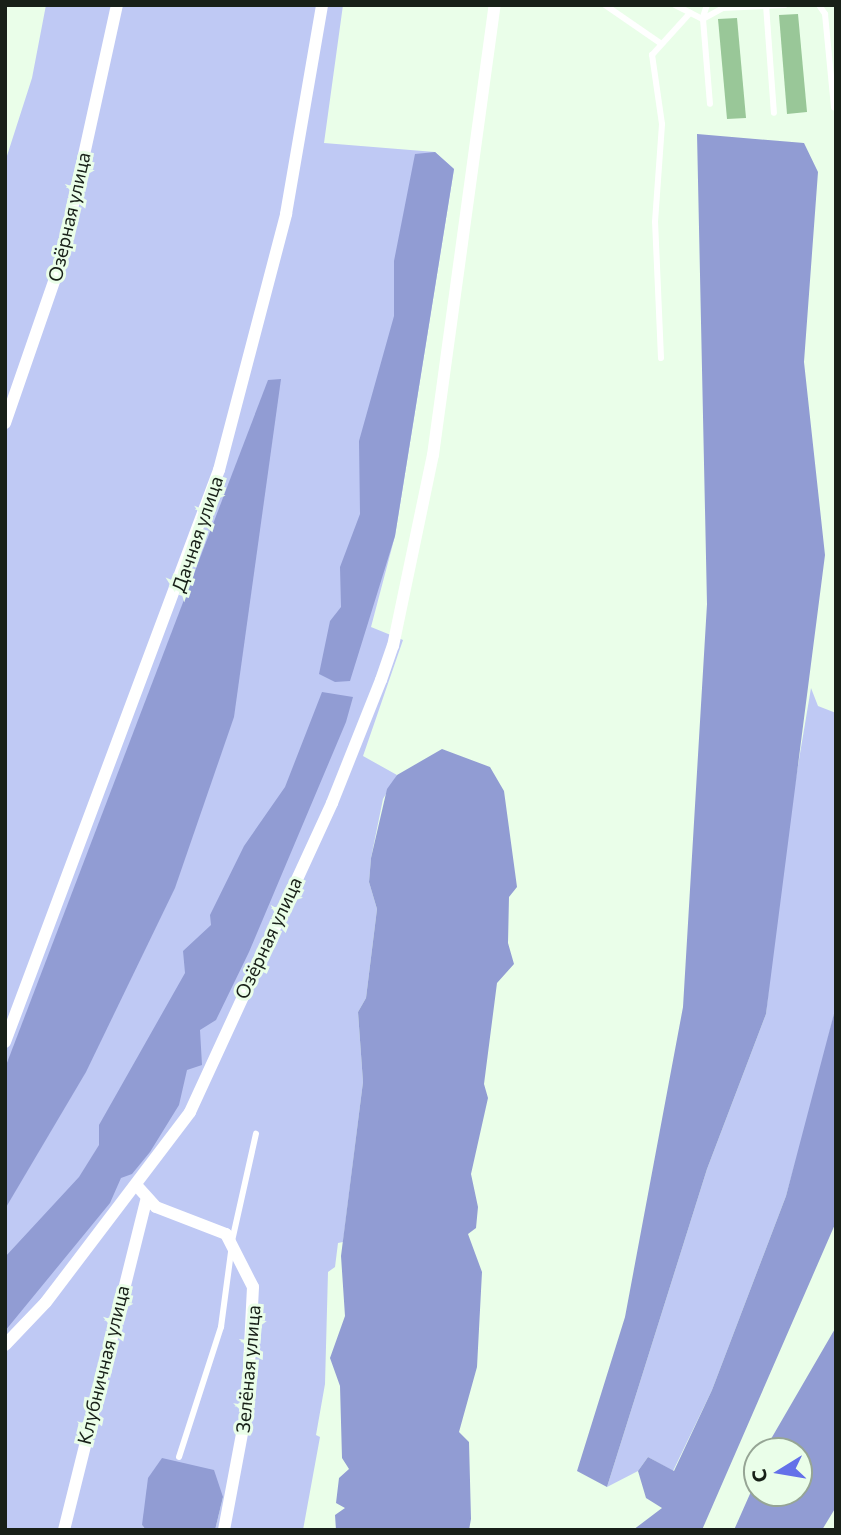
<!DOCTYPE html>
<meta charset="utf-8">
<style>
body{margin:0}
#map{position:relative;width:841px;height:1535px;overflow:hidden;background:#eafee9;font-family:Commissioner,sans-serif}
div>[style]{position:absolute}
.green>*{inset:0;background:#bfc9f4}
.water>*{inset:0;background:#919cd3}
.building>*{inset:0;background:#99c798}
.lane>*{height:6px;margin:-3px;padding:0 3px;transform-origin:3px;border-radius:3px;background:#fff}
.street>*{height:12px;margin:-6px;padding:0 6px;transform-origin:6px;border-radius:6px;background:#fff}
span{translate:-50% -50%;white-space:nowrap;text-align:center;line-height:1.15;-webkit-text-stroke:6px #eafee9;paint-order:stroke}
.street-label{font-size:19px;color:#182018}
.frame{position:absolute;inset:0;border:7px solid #182018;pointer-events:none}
.north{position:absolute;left:743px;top:1437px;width:70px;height:70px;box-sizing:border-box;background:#eafee9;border:2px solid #96a595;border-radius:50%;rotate:259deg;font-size:19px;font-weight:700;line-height:28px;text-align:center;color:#182018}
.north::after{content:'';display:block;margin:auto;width:24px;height:32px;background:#6471e9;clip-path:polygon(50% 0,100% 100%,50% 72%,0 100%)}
</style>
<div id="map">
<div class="green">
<i style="clip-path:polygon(46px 5px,343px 5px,324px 143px,435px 152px,454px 169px,395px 536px,371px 627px,403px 640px,363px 756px,397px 775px,383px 799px,371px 858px,369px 882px,377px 909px,366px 998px,358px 1012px,363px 1082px,343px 1242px,338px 1243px,335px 1267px,328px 1272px,325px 1384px,316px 1435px,320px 1437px,303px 1530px,215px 1530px,223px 1497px,142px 1525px,146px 1530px,5px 1530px,5px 162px,32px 78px)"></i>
<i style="clip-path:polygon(811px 688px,818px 706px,836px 713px,836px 1006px,814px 1096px,786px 1196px,712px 1390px,673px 1471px,648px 1457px,638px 1471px,607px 1487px,707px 1169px,766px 1014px,783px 855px)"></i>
</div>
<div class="water">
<i style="clip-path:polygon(697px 134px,804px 143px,818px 172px,804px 362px,825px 555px,766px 1014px,707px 1169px,607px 1487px,577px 1471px,625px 1317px,683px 1007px,707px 604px)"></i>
<i style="clip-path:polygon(435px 152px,454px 169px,395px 536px,350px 681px,335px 682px,319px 674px,330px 621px,341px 607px,340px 567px,360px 514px,359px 441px,394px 316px,394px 261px,415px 154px)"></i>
<i style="clip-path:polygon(281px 379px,234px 717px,175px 888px,86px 1072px,5px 1209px,5px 1068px,268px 380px)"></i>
<i style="clip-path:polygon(322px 692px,353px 697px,346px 722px,249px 952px,216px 1020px,200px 1030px,202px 1065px,187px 1070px,179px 1105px,150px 1152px,132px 1174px,121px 1178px,110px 1203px,5px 1331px,5px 1257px,79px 1177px,99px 1145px,99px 1125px,185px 973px,183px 951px,211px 925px,210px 915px,244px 846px,285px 787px)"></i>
<i style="clip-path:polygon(442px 749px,490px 767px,504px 791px,517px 887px,509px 897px,508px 943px,514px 964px,497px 983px,484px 1084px,488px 1098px,471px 1174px,478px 1207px,476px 1228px,468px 1234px,482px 1272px,477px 1367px,459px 1432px,469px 1442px,471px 1519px,469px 1530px,336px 1530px,335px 1515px,345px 1508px,336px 1503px,339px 1478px,349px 1469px,342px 1458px,340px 1386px,330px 1358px,345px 1316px,341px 1256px,363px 1082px,358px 1012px,366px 998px,377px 909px,369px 882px,371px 858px,387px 789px,397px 775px)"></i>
<i style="clip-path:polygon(836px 1006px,836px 1222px,702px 1530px,633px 1530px,662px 1508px,646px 1498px,638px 1471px,648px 1457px,674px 1471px,712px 1390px,786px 1196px)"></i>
<i style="clip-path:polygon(836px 1327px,836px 1507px,822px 1530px,734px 1530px,757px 1478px,757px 1493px,799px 1493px,799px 1451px,764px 1451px)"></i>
<i style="clip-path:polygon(162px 1458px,214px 1470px,223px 1497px,215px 1530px,146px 1530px,142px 1525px,148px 1478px)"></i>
</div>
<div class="building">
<i style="clip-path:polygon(798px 14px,807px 112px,787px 114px,779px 15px)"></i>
<i style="clip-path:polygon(737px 18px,746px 118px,727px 119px,718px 19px)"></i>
</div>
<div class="lane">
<i style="left:605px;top:5px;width:67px;rotate:34.6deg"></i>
<i style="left:675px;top:5px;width:31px;rotate:27deg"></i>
<i style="left:703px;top:19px;width:85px;rotate:85.3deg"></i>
<i style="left:766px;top:5px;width:108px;rotate:85.8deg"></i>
<i style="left:819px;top:5px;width:11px;rotate:56deg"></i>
<i style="left:825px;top:14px;width:94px;rotate:84.5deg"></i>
<i style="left:703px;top:17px;width:13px;rotate:-72deg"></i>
<i style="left:703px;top:19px;width:23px;rotate:-29deg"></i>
<i style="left:723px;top:8px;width:62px;rotate:-2.8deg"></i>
<i style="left:661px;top:358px;width:136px;rotate:-92.5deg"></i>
<i style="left:655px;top:222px;width:98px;rotate:-85.9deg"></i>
<i style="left:662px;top:124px;width:70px;rotate:-98.2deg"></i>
<i style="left:652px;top:55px;width:57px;rotate:-47.9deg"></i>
<i style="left:232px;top:1241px;width:110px;rotate:-77.4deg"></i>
<i style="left:179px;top:1457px;width:137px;rotate:-72.1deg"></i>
<i style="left:221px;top:1327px;width:76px;rotate:-82.4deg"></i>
</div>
<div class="street">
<i style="left:5px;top:423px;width:168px;rotate:-70.9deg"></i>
<i style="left:60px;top:264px;width:265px;rotate:-77.6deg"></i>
<i style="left:5px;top:1042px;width:611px;rotate:-69.49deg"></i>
<i style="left:219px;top:470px;width:265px;rotate:-75.3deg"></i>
<i style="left:286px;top:214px;width:212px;rotate:-80.2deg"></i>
<i style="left:137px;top:1186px;width:28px;rotate:48deg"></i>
<i style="left:156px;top:1207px;width:75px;rotate:21.1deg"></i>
<i style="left:226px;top:1234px;width:59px;rotate:63deg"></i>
<i style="left:253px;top:1287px;width:120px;rotate:92.9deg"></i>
<i style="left:247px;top:1407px;width:125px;rotate:100.6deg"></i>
<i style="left:5px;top:1345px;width:59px;rotate:-46.4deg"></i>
<i style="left:46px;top:1302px;width:238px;rotate:-52.8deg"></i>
<i style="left:190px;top:1112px;width:340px;rotate:-65.3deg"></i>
<i style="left:332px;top:803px;width:132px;rotate:-68.3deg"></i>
<i style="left:381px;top:680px;width:36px;rotate:-71deg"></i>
<i style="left:393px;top:646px;width:195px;rotate:-78.2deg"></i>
<i style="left:433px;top:455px;width:454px;rotate:-82.2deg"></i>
<i style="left:64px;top:1530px;width:339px;rotate:-76deg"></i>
</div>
<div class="street-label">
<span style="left:69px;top:217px;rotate:-77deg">Озёрная улица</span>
<span style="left:197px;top:534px;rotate:-71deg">Дачная улица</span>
<span style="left:268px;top:938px;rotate:-65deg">Озёрная улица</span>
<span style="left:103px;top:1365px;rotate:-76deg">Клубничная улица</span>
<span style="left:248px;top:1369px;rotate:-85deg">Зелёная улица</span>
</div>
<div class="frame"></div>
<div class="north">С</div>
</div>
